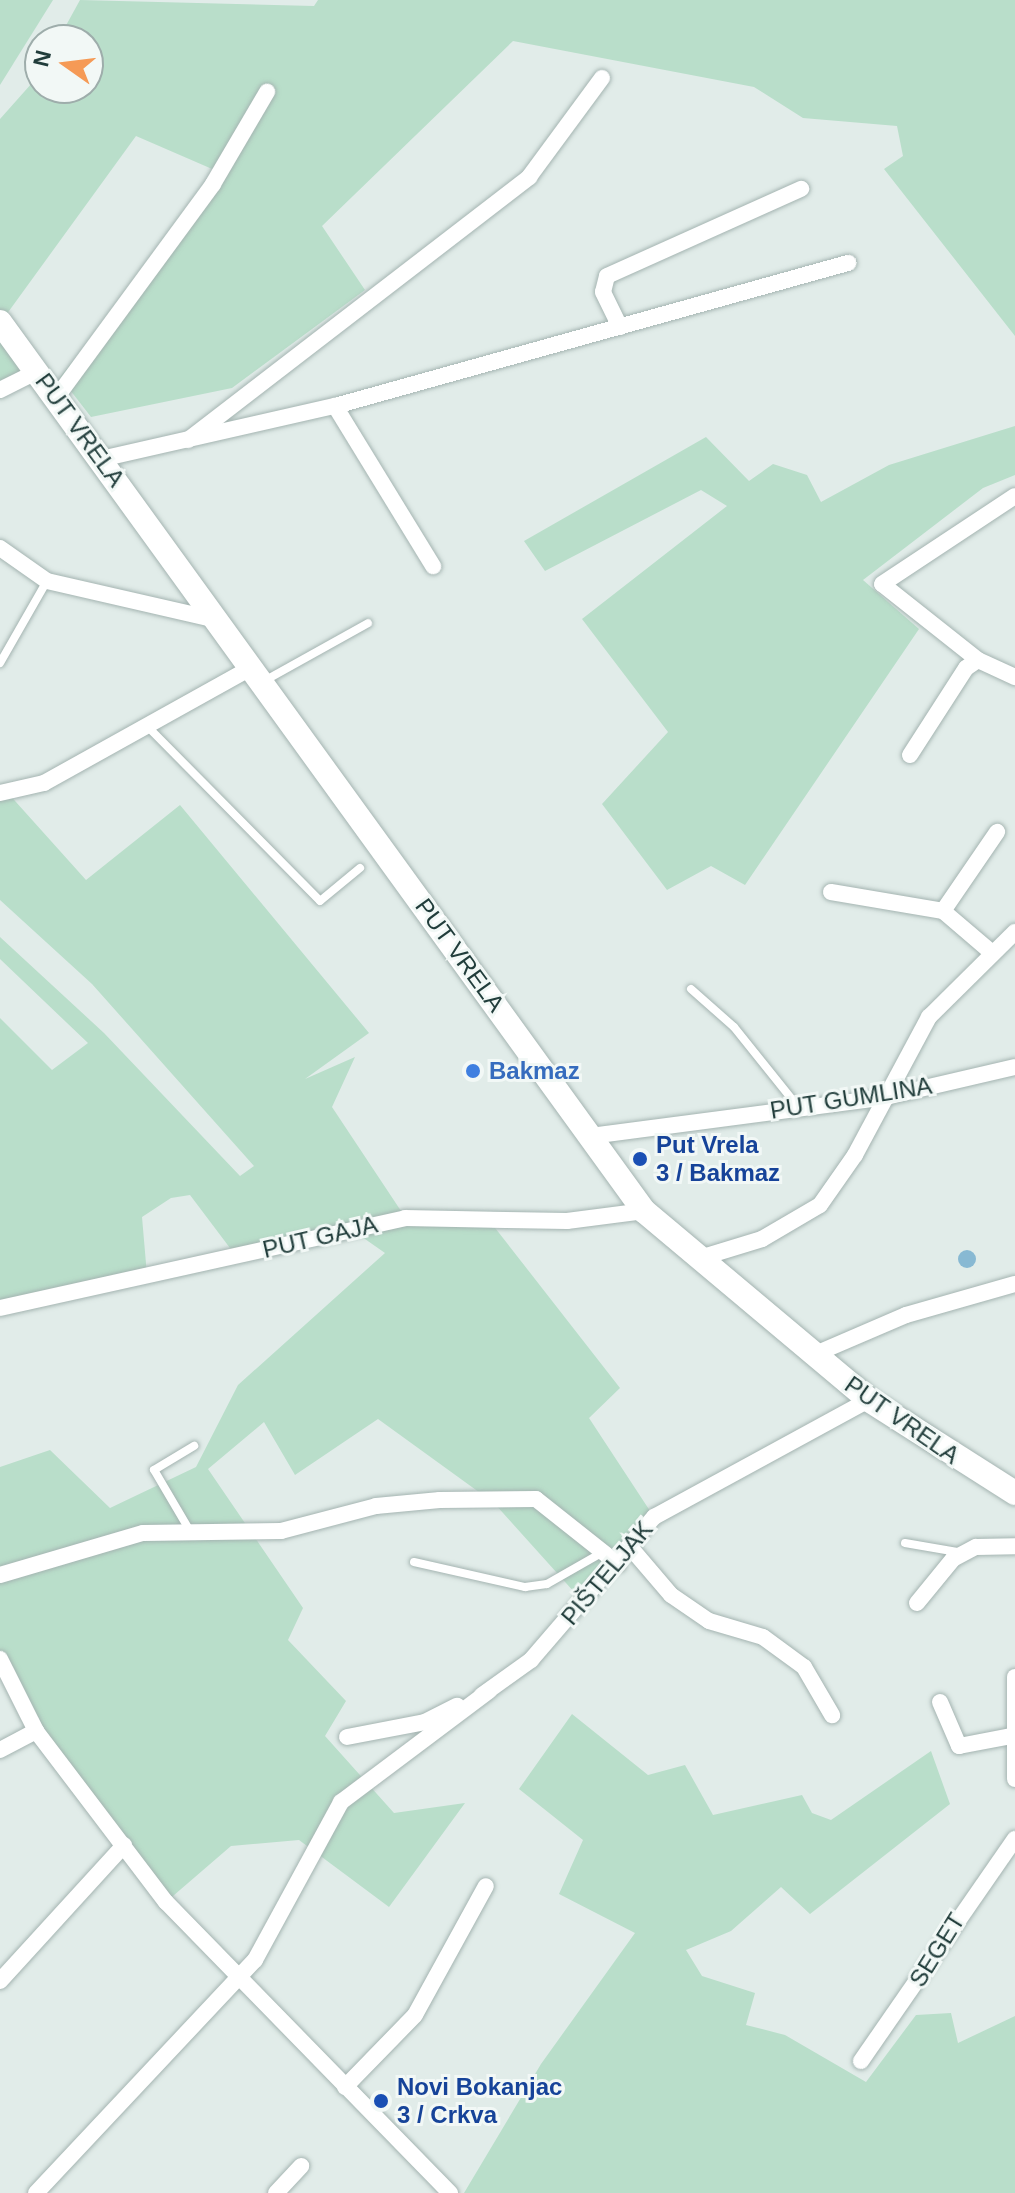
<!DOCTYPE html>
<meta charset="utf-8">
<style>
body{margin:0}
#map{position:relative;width:1015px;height:2193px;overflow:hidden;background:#e1ece9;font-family:Helvetica,sans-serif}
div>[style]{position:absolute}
.green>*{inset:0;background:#b9deca}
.water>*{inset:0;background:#88b9d3}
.round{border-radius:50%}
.roads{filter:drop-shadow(0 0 2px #a4b4b1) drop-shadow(0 0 2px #a4b4b1)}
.service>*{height:8px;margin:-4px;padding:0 4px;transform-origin:4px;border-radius:4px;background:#fff}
.minor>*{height:16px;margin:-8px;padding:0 8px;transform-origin:8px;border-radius:8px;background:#fff}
.secondary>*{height:24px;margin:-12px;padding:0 12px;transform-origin:12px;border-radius:12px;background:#fff}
.dots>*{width:22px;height:22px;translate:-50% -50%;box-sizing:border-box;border:4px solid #f2f8f6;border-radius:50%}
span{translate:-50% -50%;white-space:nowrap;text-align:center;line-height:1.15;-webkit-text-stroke:6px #f2f8f6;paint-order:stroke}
.street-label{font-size:24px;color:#213d3b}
.shop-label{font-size:24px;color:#366cbe;font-weight:700}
.left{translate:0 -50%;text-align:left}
.transit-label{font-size:24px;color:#164399;font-weight:700}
.north{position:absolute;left:24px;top:24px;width:80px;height:80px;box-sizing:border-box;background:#f2f8f6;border:2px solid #9eadab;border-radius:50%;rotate:284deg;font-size:22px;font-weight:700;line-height:32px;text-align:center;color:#213d3b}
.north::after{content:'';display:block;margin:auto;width:28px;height:36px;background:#f59a56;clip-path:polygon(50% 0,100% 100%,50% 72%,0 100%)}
</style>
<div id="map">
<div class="green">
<i style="clip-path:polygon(0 0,53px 0,0 85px)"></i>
<i style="clip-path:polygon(80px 0,314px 6px,318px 0,1015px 0,1015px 336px,884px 169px,903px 156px,897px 126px,803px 118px,754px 87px,513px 41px,322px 226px,365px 290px,232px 388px,91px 417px,60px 377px,226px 175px,136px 136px,1px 322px,36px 372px,0 390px,0 119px,40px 74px,40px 88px,88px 88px,88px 40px,58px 40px)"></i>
<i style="clip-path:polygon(1015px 426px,1015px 475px,983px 488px,863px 580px,919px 629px,745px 885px,711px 866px,667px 890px,602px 804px,668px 732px,582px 619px,727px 506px,701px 490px,545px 571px,524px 541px,706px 437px,749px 481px,773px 464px,807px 475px,821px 502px,889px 465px)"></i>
<i style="clip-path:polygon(7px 792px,86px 880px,180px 805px,369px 1033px,305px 1079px,355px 1057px,332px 1107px,405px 1217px,485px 1215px,620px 1388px,589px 1418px,654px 1517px,584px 1603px,494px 1503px,378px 1419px,295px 1475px,264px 1422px,208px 1469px,303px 1608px,288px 1640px,346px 1701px,325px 1736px,394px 1813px,465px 1803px,389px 1907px,299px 1840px,231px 1846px,166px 1902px,36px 1731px,0 1659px,0 1467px,50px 1450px,110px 1508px,196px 1467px,238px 1385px,385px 1253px,365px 1239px,308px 1239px,236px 1256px,190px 1195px,171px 1198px,142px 1217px,147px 1275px,0 1308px,0 1018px,52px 1070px,88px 1043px,0 959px,0 937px,104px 1033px,240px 1176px,254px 1166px,92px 984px,0 900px,0 793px)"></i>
<i style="clip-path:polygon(572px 1714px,648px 1775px,685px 1765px,713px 1815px,802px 1795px,812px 1813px,831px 1820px,931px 1751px,950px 1804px,810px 1914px,781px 1887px,731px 1931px,686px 1950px,702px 1976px,755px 1993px,746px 2025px,785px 2035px,866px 2082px,916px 2015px,951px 2013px,958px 2043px,1015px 2016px,1015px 2193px,464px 2193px,541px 2064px,635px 1933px,559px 1894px,583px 1840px,519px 1789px)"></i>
</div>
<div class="water">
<i class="round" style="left:958px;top:1250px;width:18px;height:18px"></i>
</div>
<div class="roads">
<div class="service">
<i style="left:0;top:663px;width:95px;rotate:-60.2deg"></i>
<i style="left:264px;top:681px;width:119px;rotate:-29.1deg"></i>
<i style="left:147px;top:726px;width:246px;rotate:45.3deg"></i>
<i style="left:320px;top:901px;width:52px;rotate:-39.5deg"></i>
<i style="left:691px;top:989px;width:57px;rotate:41.5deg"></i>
<i style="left:734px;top:1027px;width:102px;rotate:51.3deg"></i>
<i style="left:190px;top:1531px;width:71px;rotate:-120.5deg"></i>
<i style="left:154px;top:1470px;width:47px;rotate:-31deg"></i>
<i style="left:905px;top:1543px;width:59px;rotate:9.8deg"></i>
<i style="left:414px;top:1562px;width:114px;rotate:12.7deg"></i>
<i style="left:525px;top:1587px;width:22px;rotate:-8deg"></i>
<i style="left:547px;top:1584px;width:64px;rotate:-29.7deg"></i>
</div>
<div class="minor">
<i style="left:620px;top:327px;width:39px;rotate:-116deg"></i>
<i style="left:603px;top:292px;width:16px;rotate:-76deg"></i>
<i style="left:607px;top:276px;width:213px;rotate:-24.2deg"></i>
<i style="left:0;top:390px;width:40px;rotate:-26.6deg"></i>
<i style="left:56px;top:398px;width:265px;rotate:-53.7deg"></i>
<i style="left:213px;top:184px;width:107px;rotate:-59.6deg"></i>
<i style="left:335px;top:406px;width:188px;rotate:58.5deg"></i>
<i style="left:188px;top:440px;width:431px;rotate:-37.6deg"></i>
<i style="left:529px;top:177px;width:123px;rotate:-53.6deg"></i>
<i style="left:101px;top:459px;width:240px;rotate:-12.8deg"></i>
<i style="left:335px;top:406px;width:533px;rotate:-15.58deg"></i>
<i style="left:0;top:548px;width:57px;rotate:35.1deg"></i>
<i style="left:47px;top:581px;width:174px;rotate:12.9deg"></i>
<i style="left:978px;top:660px;width:122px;rotate:-141.6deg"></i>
<i style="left:882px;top:584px;width:159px;rotate:-33.5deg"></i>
<i style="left:910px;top:755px;width:103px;rotate:-57.2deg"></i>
<i style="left:966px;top:668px;width:14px;rotate:-34deg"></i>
<i style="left:978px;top:660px;width:41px;rotate:24.7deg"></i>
<i style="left:0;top:793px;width:45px;rotate:-12.8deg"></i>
<i style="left:44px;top:783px;width:238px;rotate:-29.1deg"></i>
<i style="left:831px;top:892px;width:114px;rotate:9.6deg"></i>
<i style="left:943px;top:911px;width:63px;rotate:40.5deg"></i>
<i style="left:943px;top:911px;width:96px;rotate:-55.6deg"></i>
<i style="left:591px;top:1136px;width:298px;rotate:-7.5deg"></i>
<i style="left:886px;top:1097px;width:132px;rotate:-13.1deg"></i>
<i style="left:700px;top:1258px;width:65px;rotate:-17deg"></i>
<i style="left:762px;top:1239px;width:67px;rotate:-30.4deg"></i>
<i style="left:820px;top:1205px;width:61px;rotate:-55deg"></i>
<i style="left:855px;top:1155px;width:157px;rotate:-61.8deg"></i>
<i style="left:929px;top:1017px;width:121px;rotate:-44.7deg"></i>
<i style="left:0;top:1308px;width:415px;rotate:-12.5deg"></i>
<i style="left:405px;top:1218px;width:162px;rotate:1.1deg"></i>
<i style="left:567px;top:1221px;width:78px;rotate:-7.4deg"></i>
<i style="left:813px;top:1355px;width:101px;rotate:-23.3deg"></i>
<i style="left:906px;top:1315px;width:113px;rotate:-15.9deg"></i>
<i style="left:630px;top:1547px;width:63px;rotate:49.5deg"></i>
<i style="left:671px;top:1595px;width:46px;rotate:34.4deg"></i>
<i style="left:709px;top:1621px;width:56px;rotate:16.5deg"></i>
<i style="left:763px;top:1637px;width:51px;rotate:36.2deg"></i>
<i style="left:804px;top:1667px;width:56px;rotate:59.7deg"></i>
<i style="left:0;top:1575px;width:149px;rotate:-16.4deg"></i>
<i style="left:143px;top:1533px;width:138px;rotate:-0.8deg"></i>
<i style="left:281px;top:1531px;width:98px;rotate:-14.7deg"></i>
<i style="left:376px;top:1506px;width:64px;rotate:-5.4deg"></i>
<i style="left:440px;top:1500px;width:96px;rotate:-0.6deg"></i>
<i style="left:536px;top:1499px;width:105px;rotate:38.4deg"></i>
<i style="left:917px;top:1603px;width:57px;rotate:-50.7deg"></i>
<i style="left:953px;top:1559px;width:26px;rotate:-28deg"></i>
<i style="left:976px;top:1547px;width:39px;rotate:-1deg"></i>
<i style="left:0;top:1659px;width:80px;rotate:63.4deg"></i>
<i style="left:36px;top:1731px;width:215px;rotate:52.8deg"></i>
<i style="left:166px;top:1902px;width:407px;rotate:45.7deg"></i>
<i style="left:1015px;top:1677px;width:102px;rotate:90deg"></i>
<i style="left:482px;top:1695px;width:60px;rotate:-35.5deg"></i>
<i style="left:531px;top:1660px;width:189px;rotate:-49.3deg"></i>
<i style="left:654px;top:1517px;width:245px;rotate:-28.6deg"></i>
<i style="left:940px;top:1702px;width:48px;rotate:66.6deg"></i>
<i style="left:959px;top:1746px;width:54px;rotate:-10.7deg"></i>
<i style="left:347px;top:1737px;width:79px;rotate:-10.9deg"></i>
<i style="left:425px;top:1722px;width:36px;rotate:-27deg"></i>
<i style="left:0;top:1750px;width:41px;rotate:-27.8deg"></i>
<i style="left:0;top:1981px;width:184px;rotate:-47.6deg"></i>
<i style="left:861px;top:2061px;width:270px;rotate:-55.3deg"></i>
<i style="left:345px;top:2087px;width:100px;rotate:-45.8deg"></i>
<i style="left:415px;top:2015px;width:147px;rotate:-61.2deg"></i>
<i style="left:36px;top:2193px;width:320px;rotate:-46.8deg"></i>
<i style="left:255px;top:1960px;width:180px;rotate:-61.4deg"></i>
<i style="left:341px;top:1802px;width:185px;rotate:-36.9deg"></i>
<i style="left:276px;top:2193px;width:37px;rotate:-47deg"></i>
</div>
<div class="secondary">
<i style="left:0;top:322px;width:1098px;rotate:54.08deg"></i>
<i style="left:644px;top:1211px;width:294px;rotate:40deg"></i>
<i style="left:869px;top:1400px;width:173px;rotate:32.5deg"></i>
</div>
</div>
<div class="dots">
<i style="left:473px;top:1071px;background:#3f7fe0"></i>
<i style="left:640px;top:1159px;background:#1a4fb4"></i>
<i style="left:381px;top:2101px;background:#1a4fb4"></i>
</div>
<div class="street-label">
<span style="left:80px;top:430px;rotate:54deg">PUT VRELA</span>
<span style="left:460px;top:955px;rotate:54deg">PUT VRELA</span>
<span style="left:851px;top:1098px;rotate:-9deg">PUT GUMLINA</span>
<span style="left:320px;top:1237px;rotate:-13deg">PUT GAJA</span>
<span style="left:902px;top:1420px;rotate:35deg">PUT VRELA</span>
<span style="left:607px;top:1573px;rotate:-50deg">PIŠTELJAK</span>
<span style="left:937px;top:1950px;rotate:-58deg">SEGET</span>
</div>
<div class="shop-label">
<span class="left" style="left:489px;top:1071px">Bakmaz</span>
</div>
<div class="transit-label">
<span class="left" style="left:656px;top:1159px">Put Vrela<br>3 / Bakmaz</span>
<span class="left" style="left:397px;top:2101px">Novi Bokanjac<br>3 / Crkva</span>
</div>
<div class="north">N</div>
</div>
